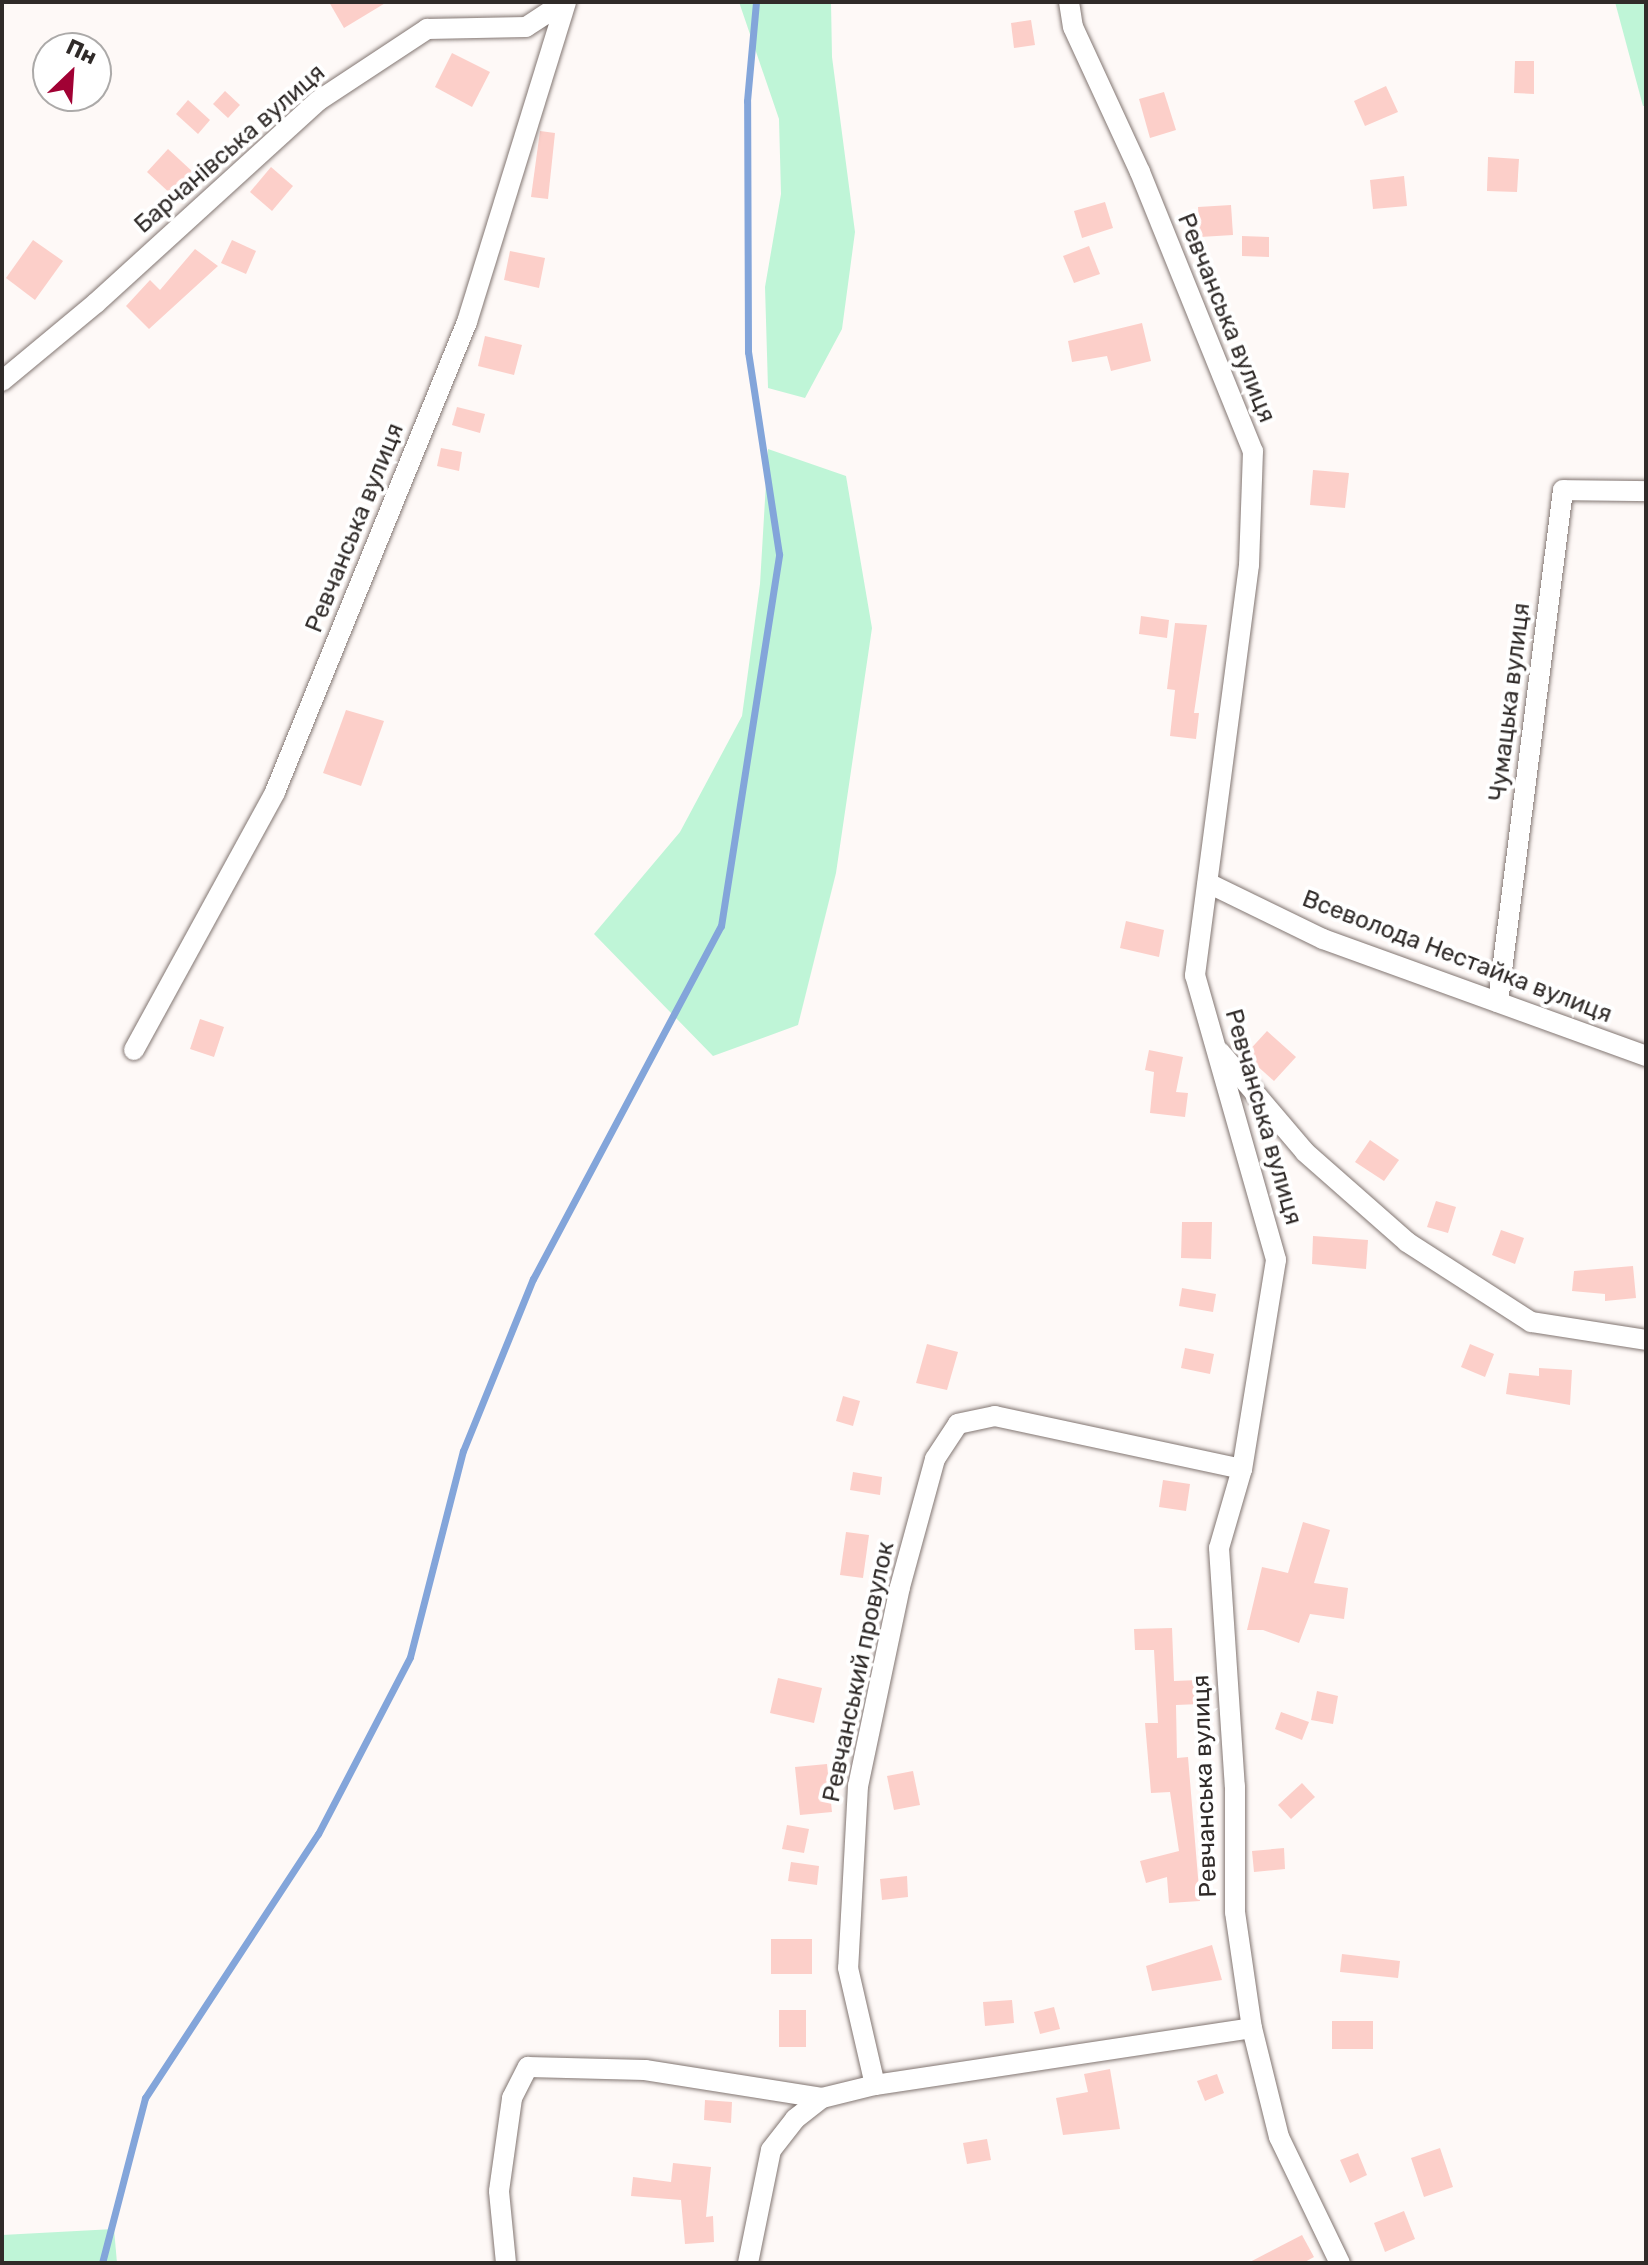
<!DOCTYPE html>
<meta charset="utf-8">
<style>
body{margin:0}
#map{position:relative;width:1648px;height:2265px;overflow:hidden;background:#fef9f7;font-family:Rubik,sans-serif}
div>[style]{position:absolute}
.green>*{inset:0;background:#bff5d7}
.stream>*{height:7px;margin:-3.5px;padding:0 3.5px;transform-origin:3.5px;border-radius:3.5px;background:#83a5da}
.building>*{inset:0;background:#fccfc9}
.roads{filter:drop-shadow(0 0 2px #827672) drop-shadow(0 0 2px #827672)}
.street>*{height:20px;margin:-10px;padding:0 10px;transform-origin:10px;border-radius:10px;background:#fff}
span{translate:-50% -50%;white-space:nowrap;text-align:center;line-height:1.15;-webkit-text-stroke:8px #fff;paint-order:stroke}
.street-label{font-size:24px;color:#302b29}
.frame{position:absolute;inset:0;border:4px solid #302b29;pointer-events:none}
.north{position:absolute;left:32px;top:32px;width:80px;height:80px;box-sizing:border-box;background:#fff;border:2px solid #acaaa9;border-radius:50%;rotate:25deg;font-size:22px;font-weight:700;line-height:32px;text-align:center;color:#302b29}
.north::after{content:'';display:block;margin:auto;width:28px;height:36px;background:#a10134;clip-path:polygon(50% 0,100% 100%,50% 72%,0 100%)}
</style>
<div id="map">
<div class="green">
<i style="clip-path:polygon(739px 2px,831px 2px,832px 57px,855px 232px,842px 329px,805px 398px,768px 388px,765px 287px,781px 194px,779px 119px)"></i>
<i style="clip-path:polygon(1615px 2px,1646px 2px,1646px 106px,1643px 106px)"></i>
<i style="clip-path:polygon(768px 449px,846px 476px,872px 628px,836px 873px,798px 1025px,713px 1056px,594px 934px,680px 832px,742px 716px,760px 584px)"></i>
<i style="clip-path:polygon(114px 2229px,117px 2263px,2px 2263px,2px 2235px)"></i>
</div>
<div class="stream">
<i style="left:102px;top:2263px;width:171px;rotate:-75.4deg"></i>
<i style="left:145px;top:2098px;width:316px;rotate:-56.8deg"></i>
<i style="left:318px;top:1834px;width:199px;rotate:-62.5deg"></i>
<i style="left:410px;top:1657px;width:213px;rotate:-75.6deg"></i>
<i style="left:463px;top:1451px;width:186px;rotate:-67.9deg"></i>
<i style="left:533px;top:1279px;width:400px;rotate:-62deg"></i>
<i style="left:721px;top:926px;width:376px;rotate:-81.1deg"></i>
<i style="left:779px;top:554px;width:204px;rotate:-98.7deg"></i>
<i style="left:748px;top:352px;width:251px;rotate:-90.2deg"></i>
<i style="left:747px;top:101px;width:99px;rotate:-84.8deg"></i>
</div>
<div class="building">
<i style="clip-path:polygon(329px 2px,387px 2px,344px 28px)"></i>
<i style="clip-path:polygon(1031px 20px,1035px 45px,1014px 48px,1011px 23px)"></i>
<i style="clip-path:polygon(452px 53px,490px 72px,472px 107px,435px 87px)"></i>
<i style="clip-path:polygon(1515px 61px,1534px 61px,1534px 94px,1514px 93px)"></i>
<i style="clip-path:polygon(1386px 86px,1398px 112px,1365px 126px,1354px 101px)"></i>
<i style="clip-path:polygon(225px 91px,240px 105px,228px 118px,213px 104px)"></i>
<i style="clip-path:polygon(1164px 92px,1176px 130px,1150px 138px,1139px 99px)"></i>
<i style="clip-path:polygon(188px 100px,210px 120px,198px 134px,176px 114px)"></i>
<i style="clip-path:polygon(540px 131px,555px 133px,548px 199px,531px 197px)"></i>
<i style="clip-path:polygon(168px 149px,194px 173px,173px 196px,147px 172px)"></i>
<i style="clip-path:polygon(1488px 157px,1519px 159px,1517px 192px,1487px 191px)"></i>
<i style="clip-path:polygon(271px 167px,293px 186px,272px 211px,250px 192px)"></i>
<i style="clip-path:polygon(1404px 176px,1407px 206px,1373px 209px,1370px 180px)"></i>
<i style="clip-path:polygon(1105px 202px,1113px 228px,1082px 238px,1074px 211px)"></i>
<i style="clip-path:polygon(1231px 205px,1233px 235px,1200px 237px,1198px 207px)"></i>
<i style="clip-path:polygon(1242px 236px,1269px 237px,1269px 257px,1242px 256px)"></i>
<i style="clip-path:polygon(33px 240px,63px 261px,35px 300px,6px 278px)"></i>
<i style="clip-path:polygon(232px 240px,256px 251px,246px 274px,221px 263px)"></i>
<i style="clip-path:polygon(1089px 246px,1100px 274px,1074px 283px,1063px 256px)"></i>
<i style="clip-path:polygon(195px 249px,218px 266px,149px 329px,126px 306px,150px 280px,160px 290px)"></i>
<i style="clip-path:polygon(510px 251px,545px 258px,539px 288px,504px 280px)"></i>
<i style="clip-path:polygon(1142px 323px,1151px 361px,1111px 371px,1107px 356px,1072px 362px,1068px 341px)"></i>
<i style="clip-path:polygon(485px 336px,522px 345px,514px 375px,478px 366px)"></i>
<i style="clip-path:polygon(457px 407px,485px 414px,480px 433px,452px 425px)"></i>
<i style="clip-path:polygon(441px 448px,462px 452px,459px 471px,437px 466px)"></i>
<i style="clip-path:polygon(1313px 470px,1349px 473px,1345px 508px,1310px 505px)"></i>
<i style="clip-path:polygon(1141px 616px,1169px 620px,1167px 638px,1139px 634px)"></i>
<i style="clip-path:polygon(1175px 623px,1207px 625px,1194px 713px,1199px 713px,1196px 739px,1170px 736px,1175px 690px,1167px 689px)"></i>
<i style="clip-path:polygon(346px 710px,384px 721px,361px 786px,323px 773px)"></i>
<i style="clip-path:polygon(1126px 921px,1164px 930px,1159px 957px,1120px 948px)"></i>
<i style="clip-path:polygon(200px 1019px,224px 1027px,214px 1057px,190px 1049px)"></i>
<i style="clip-path:polygon(1267px 1031px,1296px 1057px,1274px 1081px,1245px 1055px)"></i>
<i style="clip-path:polygon(1149px 1050px,1183px 1057px,1176px 1092px,1188px 1093px,1185px 1117px,1150px 1113px,1154px 1072px,1145px 1070px)"></i>
<i style="clip-path:polygon(1370px 1140px,1399px 1160px,1384px 1181px,1355px 1162px)"></i>
<i style="clip-path:polygon(1436px 1201px,1456px 1207px,1448px 1233px,1427px 1227px)"></i>
<i style="clip-path:polygon(1182px 1222px,1212px 1222px,1211px 1259px,1181px 1258px)"></i>
<i style="clip-path:polygon(1501px 1230px,1524px 1238px,1515px 1264px,1492px 1255px)"></i>
<i style="clip-path:polygon(1313px 1236px,1368px 1240px,1366px 1269px,1312px 1264px)"></i>
<i style="clip-path:polygon(1633px 1266px,1636px 1298px,1605px 1301px,1605px 1294px,1572px 1291px,1574px 1271px)"></i>
<i style="clip-path:polygon(1182px 1288px,1216px 1294px,1213px 1312px,1179px 1306px)"></i>
<i style="clip-path:polygon(927px 1344px,958px 1352px,947px 1390px,916px 1383px)"></i>
<i style="clip-path:polygon(1470px 1344px,1494px 1354px,1485px 1377px,1461px 1367px)"></i>
<i style="clip-path:polygon(1185px 1348px,1214px 1354px,1210px 1374px,1181px 1368px)"></i>
<i style="clip-path:polygon(1539px 1368px,1572px 1370px,1570px 1405px,1506px 1394px,1509px 1373px,1539px 1376px)"></i>
<i style="clip-path:polygon(843px 1396px,860px 1401px,853px 1426px,836px 1421px)"></i>
<i style="clip-path:polygon(853px 1472px,882px 1477px,880px 1495px,850px 1490px)"></i>
<i style="clip-path:polygon(1163px 1480px,1190px 1484px,1186px 1511px,1159px 1507px)"></i>
<i style="clip-path:polygon(1303px 1522px,1330px 1530px,1314px 1583px,1348px 1588px,1344px 1619px,1310px 1614px,1299px 1643px,1263px 1630px,1247px 1630px,1262px 1567px,1288px 1573px)"></i>
<i style="clip-path:polygon(846px 1532px,869px 1535px,863px 1578px,840px 1575px)"></i>
<i style="clip-path:polygon(1172px 1628px,1174px 1681px,1199px 1680px,1200px 1704px,1176px 1705px,1177px 1758px,1188px 1757px,1200px 1901px,1169px 1903px,1167px 1877px,1146px 1883px,1140px 1861px,1179px 1851px,1170px 1792px,1151px 1793px,1145px 1723px,1158px 1723px,1154px 1650px,1135px 1650px,1134px 1629px)"></i>
<i style="clip-path:polygon(778px 1678px,822px 1688px,814px 1723px,770px 1713px)"></i>
<i style="clip-path:polygon(1317px 1691px,1338px 1696px,1333px 1724px,1311px 1720px)"></i>
<i style="clip-path:polygon(1281px 1712px,1309px 1722px,1302px 1740px,1275px 1729px)"></i>
<i style="clip-path:polygon(827px 1764px,832px 1812px,800px 1815px,795px 1767px)"></i>
<i style="clip-path:polygon(913px 1771px,920px 1805px,894px 1810px,887px 1776px)"></i>
<i style="clip-path:polygon(1302px 1783px,1315px 1797px,1291px 1819px,1278px 1805px)"></i>
<i style="clip-path:polygon(787px 1825px,809px 1829px,804px 1853px,782px 1849px)"></i>
<i style="clip-path:polygon(1284px 1848px,1285px 1869px,1254px 1872px,1252px 1851px)"></i>
<i style="clip-path:polygon(791px 1862px,819px 1866px,817px 1885px,788px 1881px)"></i>
<i style="clip-path:polygon(907px 1876px,908px 1897px,882px 1900px,880px 1879px)"></i>
<i style="clip-path:polygon(771px 1939px,812px 1939px,812px 1974px,771px 1974px)"></i>
<i style="clip-path:polygon(1212px 1945px,1222px 1980px,1152px 1991px,1146px 1966px)"></i>
<i style="clip-path:polygon(1342px 1954px,1400px 1961px,1398px 1978px,1340px 1972px)"></i>
<i style="clip-path:polygon(1012px 2000px,1014px 2023px,985px 2026px,983px 2002px)"></i>
<i style="clip-path:polygon(1054px 2007px,1060px 2029px,1040px 2034px,1034px 2012px)"></i>
<i style="clip-path:polygon(779px 2010px,806px 2010px,806px 2047px,779px 2047px)"></i>
<i style="clip-path:polygon(1332px 2021px,1373px 2021px,1373px 2049px,1332px 2049px)"></i>
<i style="clip-path:polygon(1110px 2069px,1120px 2129px,1063px 2135px,1056px 2098px,1088px 2092px,1084px 2074px)"></i>
<i style="clip-path:polygon(1217px 2074px,1224px 2093px,1205px 2101px,1197px 2081px)"></i>
<i style="clip-path:polygon(705px 2100px,732px 2102px,731px 2123px,704px 2120px)"></i>
<i style="clip-path:polygon(987px 2139px,991px 2160px,967px 2164px,963px 2143px)"></i>
<i style="clip-path:polygon(1440px 2148px,1453px 2187px,1424px 2197px,1411px 2158px)"></i>
<i style="clip-path:polygon(1358px 2153px,1367px 2175px,1350px 2183px,1340px 2160px)"></i>
<i style="clip-path:polygon(673px 2163px,711px 2167px,706px 2217px,713px 2216px,714px 2242px,685px 2244px,681px 2200px,631px 2196px,633px 2177px,671px 2182px)"></i>
<i style="clip-path:polygon(1404px 2211px,1415px 2239px,1385px 2252px,1374px 2223px)"></i>
<i style="clip-path:polygon(1302px 2235px,1314px 2257px,1303px 2263px,1248px 2263px)"></i>
</div>
<div class="roads">
<div class="street">
<i style="left:1069px;top:2px;width:25px;rotate:81deg"></i>
<i style="left:1073px;top:27px;width:160px;rotate:65.2deg"></i>
<i style="left:1140px;top:172px;width:301px;rotate:68deg"></i>
<i style="left:1253px;top:451px;width:114px;rotate:92deg"></i>
<i style="left:1249px;top:565px;width:414px;rotate:97.5deg"></i>
<i style="left:1195px;top:975px;width:296px;rotate:74.1deg"></i>
<i style="left:1276px;top:1260px;width:212px;rotate:99.2deg"></i>
<i style="left:1242px;top:1469px;width:82px;rotate:106.2deg"></i>
<i style="left:1219px;top:1548px;width:239px;rotate:86.2deg"></i>
<i style="left:1235px;top:1786px;width:126px;rotate:90deg"></i>
<i style="left:1235px;top:1912px;width:117px;rotate:81.7deg"></i>
<i style="left:1252px;top:2028px;width:112px;rotate:76.1deg"></i>
<i style="left:1279px;top:2137px;width:140px;rotate:64.2deg"></i>
<i style="left:2px;top:381px;width:122px;rotate:-39.7deg"></i>
<i style="left:96px;top:303px;width:300px;rotate:-42.3deg"></i>
<i style="left:318px;top:101px;width:131px;rotate:-33.4deg"></i>
<i style="left:427px;top:29px;width:99px;rotate:-1.2deg"></i>
<i style="left:526px;top:27px;width:45px;rotate:-33.3deg"></i>
<i style="left:1208px;top:883px;width:128px;rotate:26deg"></i>
<i style="left:1323px;top:939px;width:344px;rotate:19.9deg"></i>
<i style="left:1498px;top:1002px;width:516px;rotate:-82.76deg"></i>
<i style="left:1563px;top:490px;width:83px;rotate:0.7deg"></i>
<i style="left:134px;top:1050px;width:294px;rotate:-61.3deg"></i>
<i style="left:275px;top:792px;width:508px;rotate:-67.78deg"></i>
<i style="left:467px;top:322px;width:335px;rotate:-72.8deg"></i>
<i style="left:1220px;top:1052px;width:131px;rotate:49.6deg"></i>
<i style="left:1305px;top:1152px;width:136px;rotate:41.4deg"></i>
<i style="left:1407px;top:1242px;width:148px;rotate:32.8deg"></i>
<i style="left:1531px;top:1322px;width:116px;rotate:8.9deg"></i>
<i style="left:1242px;top:1469px;width:253px;rotate:-167.9deg"></i>
<i style="left:995px;top:1416px;width:38px;rotate:168deg"></i>
<i style="left:958px;top:1424px;width:42px;rotate:123.3deg"></i>
<i style="left:935px;top:1459px;width:133px;rotate:105.3deg"></i>
<i style="left:900px;top:1587px;width:203px;rotate:101.9deg"></i>
<i style="left:858px;top:1786px;width:182px;rotate:93.1deg"></i>
<i style="left:848px;top:1968px;width:120px;rotate:77deg"></i>
<i style="left:875px;top:2085px;width:381px;rotate:-8.6deg"></i>
<i style="left:506px;top:2263px;width:72px;rotate:-95.6deg"></i>
<i style="left:499px;top:2191px;width:94px;rotate:-82deg"></i>
<i style="left:512px;top:2098px;width:35px;rotate:-63deg"></i>
<i style="left:528px;top:2067px;width:117px;rotate:1.5deg"></i>
<i style="left:645px;top:2070px;width:179px;rotate:9deg"></i>
<i style="left:748px;top:2263px;width:115px;rotate:-78.5deg"></i>
<i style="left:771px;top:2150px;width:39px;rotate:-52deg"></i>
<i style="left:795px;top:2119px;width:34px;rotate:-38deg"></i>
<i style="left:822px;top:2098px;width:55px;rotate:-13.8deg"></i>
</div>
</div>
<div class="street-label">
<span style="left:230px;top:149px;rotate:-41deg">Барчанівська вулиця</span>
<span style="left:1226px;top:318px;rotate:68deg">Ревчанська вулиця</span>
<span style="left:355px;top:528px;rotate:-68deg">Ревчанська вулиця</span>
<span style="left:1510px;top:702px;rotate:-83deg">Чумацька вулиця</span>
<span style="left:1457px;top:957px;rotate:21deg">Всеволода Нестайка вулиця</span>
<span style="left:1263px;top:1117px;rotate:74deg">Ревчанська вулиця</span>
<span style="left:859px;top:1672px;rotate:-78deg">Ревчанський провулок</span>
<span style="left:1205px;top:1786px;rotate:-92deg">Ревчанська вулиця</span>
</div>
<div class="frame"></div>
<div class="north">Пн</div>
</div>
